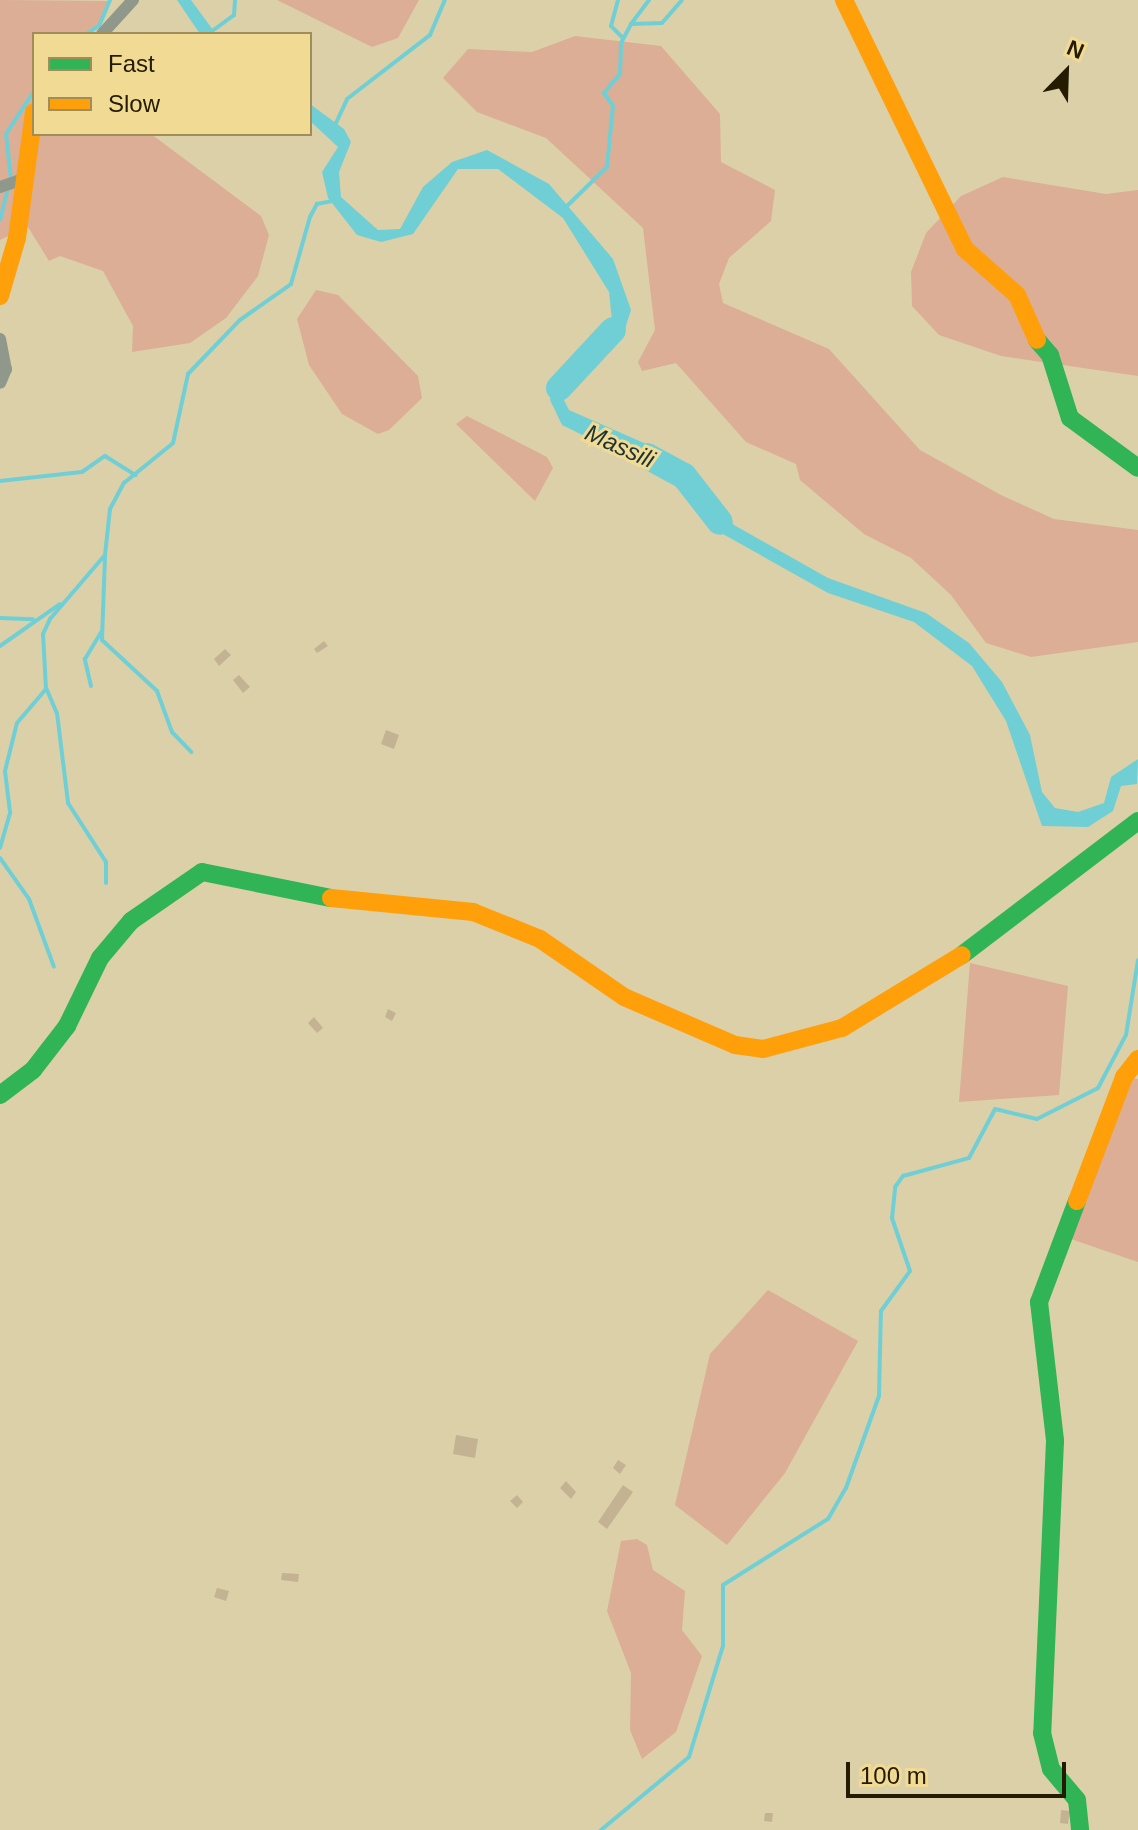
<!DOCTYPE html>
<style>
body{margin:0}
#map{position:relative;width:1138px;height:1830px;overflow:hidden;background:#dcd0a9;font-family:Helvetica,sans-serif}
div>[style]{position:absolute}
.green>*{inset:0;background:#dcae95}
.water>*{inset:0;background:#70cfd5}
.stream>*{height:4px;margin:-2px;padding:0 2px;transform-origin:2px;border-radius:2px;background:#70cfd5}
.river>*{height:26px;margin:-13px;padding:0 13px;transform-origin:13px;border-radius:13px;background:#70cfd5}
.building>*{inset:0;background:#c4b392}
.street>*{height:12px;margin:-6px;padding:0 6px;transform-origin:6px;border-radius:6px;background:#8f988a}
.fast>*{height:18px;margin:-9px;padding:0 9px;transform-origin:9px;border-radius:9px;background:#30b455}
.slow>*{height:18px;margin:-9px;padding:0 9px;transform-origin:9px;border-radius:9px;background:#ff9f0a}
span{translate:-50% -50%;white-space:nowrap;text-align:center;line-height:1.15;-webkit-text-stroke:6px #f1da94;paint-order:stroke}
.water-label{font-size:24px;color:#1b3237;font-style:italic}
.legend{position:absolute;left:32px;top:32px;width:280px;height:104px;box-sizing:border-box;background:#f1da94;border:2px solid #9f8e59;margin:0;padding:10px 14px;list-style:none;font-size:24px;color:#241b00}
.legend li{display:flex;align-items:center;gap:16px;height:40px}
.legend b{width:40px;border:2px solid #9f8e59}
.north{position:absolute;left:1026px;top:32px;width:80px;height:80px;-webkit-text-stroke:6px #f1da94;paint-order:stroke;rotate:23deg;font-size:22px;font-weight:700;line-height:32px;text-align:center;color:#241b00}
.north::after{content:'';display:block;margin:auto;width:28px;height:36px;background:#241b00;clip-path:polygon(50% 0,100% 100%,50% 72%,0 100%)}
.scale{position:absolute;left:846px;top:1762px;width:220px;height:36px;box-sizing:border-box;border:4px solid #241b00;border-top:0;padding-left:10px;font-size:24px;line-height:28px;white-space:nowrap;color:#241b00;-webkit-text-stroke:6px #f1da94;paint-order:stroke}
</style>
<div id="map">
<div class="green">
<i style="clip-path:polygon(0 0,108px 1px,99px 26px,86px 34px,34px 34px,34px 134px,151px 134px,261px 216px,269px 235px,258px 276px,226px 318px,190px 343px,132px 352px,133px 326px,103px 271px,60px 256px,49px 261px,28px 227px,0 240px)"></i>
<i style="clip-path:polygon(277px 0,419px 0,398px 38px,372px 47px)"></i>
<i style="clip-path:polygon(575px 36px,661px 46px,720px 114px,721px 162px,775px 190px,771px 221px,729px 258px,719px 284px,723px 303px,829px 349px,920px 450px,1001px 495px,1054px 519px,1138px 530px,1138px 642px,1031px 657px,986px 643px,951px 595px,911px 558px,864px 534px,800px 480px,796px 464px,746px 442px,676px 363px,642px 371px,638px 362px,655px 330px,643px 228px,546px 138px,477px 112px,443px 78px,468px 49px,532px 52px)"></i>
<i style="clip-path:polygon(1003px 177px,1106px 194px,1138px 190px,1138px 376px,1001px 356px,939px 335px,912px 306px,911px 272px,926px 233px,961px 196px)"></i>
<i style="clip-path:polygon(316px 290px,338px 295px,418px 376px,422px 398px,389px 430px,378px 434px,342px 414px,309px 365px,297px 319px)"></i>
<i style="clip-path:polygon(467px 416px,547px 457px,553px 468px,535px 501px,456px 424px)"></i>
<i style="clip-path:polygon(970px 963px,1068px 986px,1059px 1095px,959px 1102px)"></i>
<i style="clip-path:polygon(1124px 1077px,1138px 1079px,1138px 1262px,1062px 1236px)"></i>
<i style="clip-path:polygon(768px 1290px,858px 1341px,785px 1473px,727px 1545px,675px 1505px,710px 1354px)"></i>
<i style="clip-path:polygon(637px 1539px,647px 1545px,653px 1570px,685px 1591px,682px 1630px,702px 1656px,676px 1732px,642px 1759px,630px 1730px,631px 1673px,607px 1611px,621px 1541px)"></i>
</div>
<div class="water">
<i style="clip-path:polygon(177px 0,191px 0,216px 34px,200px 34px)"></i>
<i style="clip-path:polygon(310px 104px,344px 129px,351px 142px,339px 172px,341px 197px,378px 230px,400px 229px,423px 187px,452px 162px,487px 150px,549px 184px,613px 259px,631px 310px,624px 332px,595px 357px,585px 351px,612px 321px,609px 292px,563px 218px,498px 169px,458px 169px,413px 234px,381px 242px,357px 235px,328px 198px,322px 172px,338px 147px,310px 121px)"></i>
<i style="clip-path:polygon(581px 361px,562px 396px,569px 410px,653px 447px,677px 467px,675px 480px,562px 425px,550px 400px,553px 383px,565px 366px)"></i>
<i style="clip-path:polygon(703px 493px,734px 525px,828px 578px,926px 613px,969px 643px,1002px 682px,1030px 735px,1042px 792px,1055px 808px,1078px 812px,1104px 803px,1111px 777px,1138px 759px,1137px 784px,1121px 786px,1113px 811px,1088px 827px,1042px 826px,1006px 721px,972px 666px,914px 622px,828px 593px,714px 529px)"></i>
</div>
<div class="stream">
<i style="left:618px;top:0;width:27px;rotate:105deg"></i>
<i style="left:611px;top:26px;width:17px;rotate:45deg"></i>
<i style="left:631px;top:24px;width:30px;rotate:-53deg"></i>
<i style="left:86px;top:34px;width:15px;rotate:-32deg"></i>
<i style="left:99px;top:26px;width:28px;rotate:-67deg"></i>
<i style="left:208px;top:34px;width:32px;rotate:-36deg"></i>
<i style="left:234px;top:15px;width:15px;rotate:-86deg"></i>
<i style="left:336px;top:123px;width:26px;rotate:-65deg"></i>
<i style="left:347px;top:99px;width:105px;rotate:-37.6deg"></i>
<i style="left:430px;top:35px;width:38px;rotate:-67deg"></i>
<i style="left:11px;top:179px;width:45px;rotate:-96.3deg"></i>
<i style="left:6px;top:134px;width:51px;rotate:-56.9deg"></i>
<i style="left:565px;top:208px;width:59px;rotate:-44.3deg"></i>
<i style="left:607px;top:167px;width:61px;rotate:-84.4deg"></i>
<i style="left:613px;top:106px;width:16px;rotate:-125deg"></i>
<i style="left:604px;top:93px;width:25px;rotate:-50deg"></i>
<i style="left:620px;top:74px;width:31px;rotate:-88deg"></i>
<i style="left:621px;top:43px;width:21px;rotate:-62deg"></i>
<i style="left:631px;top:24px;width:31px;rotate:-2deg"></i>
<i style="left:662px;top:23px;width:30px;rotate:-49deg"></i>
<i style="left:0;top:220px;width:33px;rotate:-76deg"></i>
<i style="left:0;top:481px;width:82px;rotate:-6.3deg"></i>
<i style="left:82px;top:472px;width:28px;rotate:-35deg"></i>
<i style="left:105px;top:456px;width:36px;rotate:32deg"></i>
<i style="left:105px;top:557px;width:83px;rotate:92.1deg"></i>
<i style="left:102px;top:640px;width:75px;rotate:42.8deg"></i>
<i style="left:157px;top:691px;width:44px;rotate:69.9deg"></i>
<i style="left:172px;top:732px;width:28px;rotate:46deg"></i>
<i style="left:0;top:618px;width:33px;rotate:2deg"></i>
<i style="left:0;top:646px;width:73px;rotate:-35deg"></i>
<i style="left:91px;top:686px;width:28px;rotate:-103deg"></i>
<i style="left:85px;top:659px;width:33px;rotate:-59deg"></i>
<i style="left:47px;top:690px;width:25px;rotate:67deg"></i>
<i style="left:57px;top:713px;width:91px;rotate:83deg"></i>
<i style="left:68px;top:803px;width:70px;rotate:57.2deg"></i>
<i style="left:106px;top:862px;width:21px;rotate:90deg"></i>
<i style="left:0;top:848px;width:37px;rotate:-74deg"></i>
<i style="left:10px;top:812px;width:41px;rotate:-97deg"></i>
<i style="left:5px;top:771px;width:49px;rotate:-76deg"></i>
<i style="left:17px;top:723px;width:45px;rotate:-49.5deg"></i>
<i style="left:46px;top:689px;width:55px;rotate:-93.1deg"></i>
<i style="left:43px;top:634px;width:17px;rotate:-65deg"></i>
<i style="left:50px;top:619px;width:84px;rotate:-49.3deg"></i>
<i style="left:105px;top:555px;width:46px;rotate:-83.8deg"></i>
<i style="left:110px;top:509px;width:30px;rotate:-62deg"></i>
<i style="left:124px;top:483px;width:63px;rotate:-39.2deg"></i>
<i style="left:173px;top:443px;width:71px;rotate:-77.7deg"></i>
<i style="left:188px;top:374px;width:75px;rotate:-46.1deg"></i>
<i style="left:240px;top:320px;width:62px;rotate:-35.2deg"></i>
<i style="left:291px;top:284px;width:70px;rotate:-74.2deg"></i>
<i style="left:310px;top:217px;width:15px;rotate:-62deg"></i>
<i style="left:317px;top:204px;width:15px;rotate:-11deg"></i>
<i style="left:0;top:858px;width:50px;rotate:54.7deg"></i>
<i style="left:29px;top:899px;width:72px;rotate:69.8deg"></i>
<i style="left:601px;top:1830px;width:114px;rotate:-39.7deg"></i>
<i style="left:689px;top:1757px;width:116px;rotate:-73deg"></i>
<i style="left:723px;top:1646px;width:61px;rotate:-90deg"></i>
<i style="left:723px;top:1585px;width:124px;rotate:-32.2deg"></i>
<i style="left:828px;top:1519px;width:36px;rotate:-60deg"></i>
<i style="left:846px;top:1488px;width:98px;rotate:-70.3deg"></i>
<i style="left:879px;top:1396px;width:85px;rotate:-88.7deg"></i>
<i style="left:881px;top:1311px;width:49px;rotate:-54.1deg"></i>
<i style="left:910px;top:1271px;width:56px;rotate:-108.8deg"></i>
<i style="left:892px;top:1218px;width:31px;rotate:-84deg"></i>
<i style="left:895px;top:1187px;width:14px;rotate:-54deg"></i>
<i style="left:903px;top:1176px;width:68px;rotate:-15.3deg"></i>
<i style="left:969px;top:1158px;width:55px;rotate:-62deg"></i>
<i style="left:995px;top:1109px;width:43px;rotate:13.4deg"></i>
<i style="left:1037px;top:1119px;width:68px;rotate:-26.9deg"></i>
<i style="left:1098px;top:1088px;width:60px;rotate:-62.2deg"></i>
<i style="left:1126px;top:1035px;width:76px;rotate:-80.9deg"></i>
</div>
<div class="river">
<i style="left:559px;top:388px;width:79px;rotate:-47deg"></i>
<i style="left:647px;top:456px;width:42px;rotate:28.4deg"></i>
<i style="left:684px;top:476px;width:58px;rotate:52deg"></i>
</div>
<div class="building">
<i style="clip-path:polygon(324px 641px,328px 646px,317px 653px,314px 649px)"></i>
<i style="clip-path:polygon(225px 649px,231px 655px,219px 666px,214px 659px)"></i>
<i style="clip-path:polygon(239px 675px,250px 687px,243px 693px,233px 680px)"></i>
<i style="clip-path:polygon(386px 730px,399px 735px,394px 749px,381px 744px)"></i>
<i style="clip-path:polygon(388px 1009px,396px 1013px,392px 1021px,385px 1017px)"></i>
<i style="clip-path:polygon(314px 1017px,323px 1028px,317px 1033px,308px 1023px)"></i>
<i style="clip-path:polygon(456px 1435px,478px 1439px,475px 1458px,453px 1454px)"></i>
<i style="clip-path:polygon(618px 1460px,626px 1465px,620px 1474px,613px 1468px)"></i>
<i style="clip-path:polygon(566px 1481px,576px 1492px,571px 1499px,560px 1488px)"></i>
<i style="clip-path:polygon(623px 1485px,633px 1492px,607px 1529px,598px 1522px)"></i>
<i style="clip-path:polygon(517px 1495px,523px 1502px,517px 1508px,510px 1501px)"></i>
<i style="clip-path:polygon(282px 1573px,299px 1574px,298px 1582px,281px 1580px)"></i>
<i style="clip-path:polygon(217px 1588px,229px 1591px,226px 1601px,214px 1597px)"></i>
<i style="clip-path:polygon(1061px 1810px,1070px 1811px,1068px 1824px,1060px 1823px)"></i>
<i style="clip-path:polygon(765px 1813px,773px 1813px,772px 1822px,764px 1821px)"></i>
</div>
<div class="street">
<i style="left:102px;top:34px;width:46px;rotate:-47.6deg"></i>
<i style="left:0;top:187px;width:21px;rotate:-19deg"></i>
<i style="left:0;top:339px;width:31px;rotate:79deg"></i>
<i style="left:6px;top:369px;width:15px;rotate:113deg"></i>
</div>
<div class="fast">
<i style="left:1037px;top:340px;width:20px;rotate:49deg"></i>
<i style="left:1050px;top:355px;width:66px;rotate:72.4deg"></i>
<i style="left:1070px;top:418px;width:84px;rotate:36.3deg"></i>
<i style="left:962px;top:955px;width:221px;rotate:-37.3deg"></i>
<i style="left:0;top:1095px;width:41px;rotate:-37.1deg"></i>
<i style="left:33px;top:1070px;width:56px;rotate:-52.3deg"></i>
<i style="left:67px;top:1026px;width:76px;rotate:-64.1deg"></i>
<i style="left:100px;top:958px;width:48px;rotate:-50deg"></i>
<i style="left:131px;top:921px;width:86px;rotate:-34.6deg"></i>
<i style="left:202px;top:872px;width:132px;rotate:11.4deg"></i>
<i style="left:1077px;top:1201px;width:108px;rotate:110.6deg"></i>
<i style="left:1039px;top:1302px;width:140px;rotate:83.4deg"></i>
<i style="left:1055px;top:1441px;width:292px;rotate:92.5deg"></i>
<i style="left:1042px;top:1733px;width:37px;rotate:76deg"></i>
<i style="left:1051px;top:1769px;width:40px;rotate:50deg"></i>
<i style="left:1077px;top:1800px;width:30px;rotate:84deg"></i>
</div>
<div class="slow">
<i style="left:844px;top:0;width:277px;rotate:64.1deg"></i>
<i style="left:965px;top:249px;width:69px;rotate:41.5deg"></i>
<i style="left:1017px;top:295px;width:49px;rotate:66deg"></i>
<i style="left:0;top:296px;width:60px;rotate:-73.7deg"></i>
<i style="left:17px;top:238px;width:127px;rotate:-82.3deg"></i>
<i style="left:331px;top:898px;width:143px;rotate:5.6deg"></i>
<i style="left:473px;top:912px;width:72px;rotate:21.9deg"></i>
<i style="left:540px;top:939px;width:102px;rotate:34.6deg"></i>
<i style="left:624px;top:997px;width:121px;rotate:23.4deg"></i>
<i style="left:735px;top:1045px;width:28px;rotate:8deg"></i>
<i style="left:763px;top:1049px;width:82px;rotate:-14.9deg"></i>
<i style="left:842px;top:1028px;width:140px;rotate:-31.3deg"></i>
<i style="left:1077px;top:1201px;width:133px;rotate:-69.2deg"></i>
<i style="left:1124px;top:1077px;width:23px;rotate:-52deg"></i>
</div>
<div class="water-label">
<span style="left:620px;top:446px;rotate:24deg">Massili</span>
</div>
<ul class="legend">
<li><b style="height:10px;background:#30b455"></b>Fast</li>
<li><b style="height:10px;background:#ff9f0a"></b>Slow</li>
</ul>
<div class="north">N</div>
<div class="scale">100 m</div>
</div>
